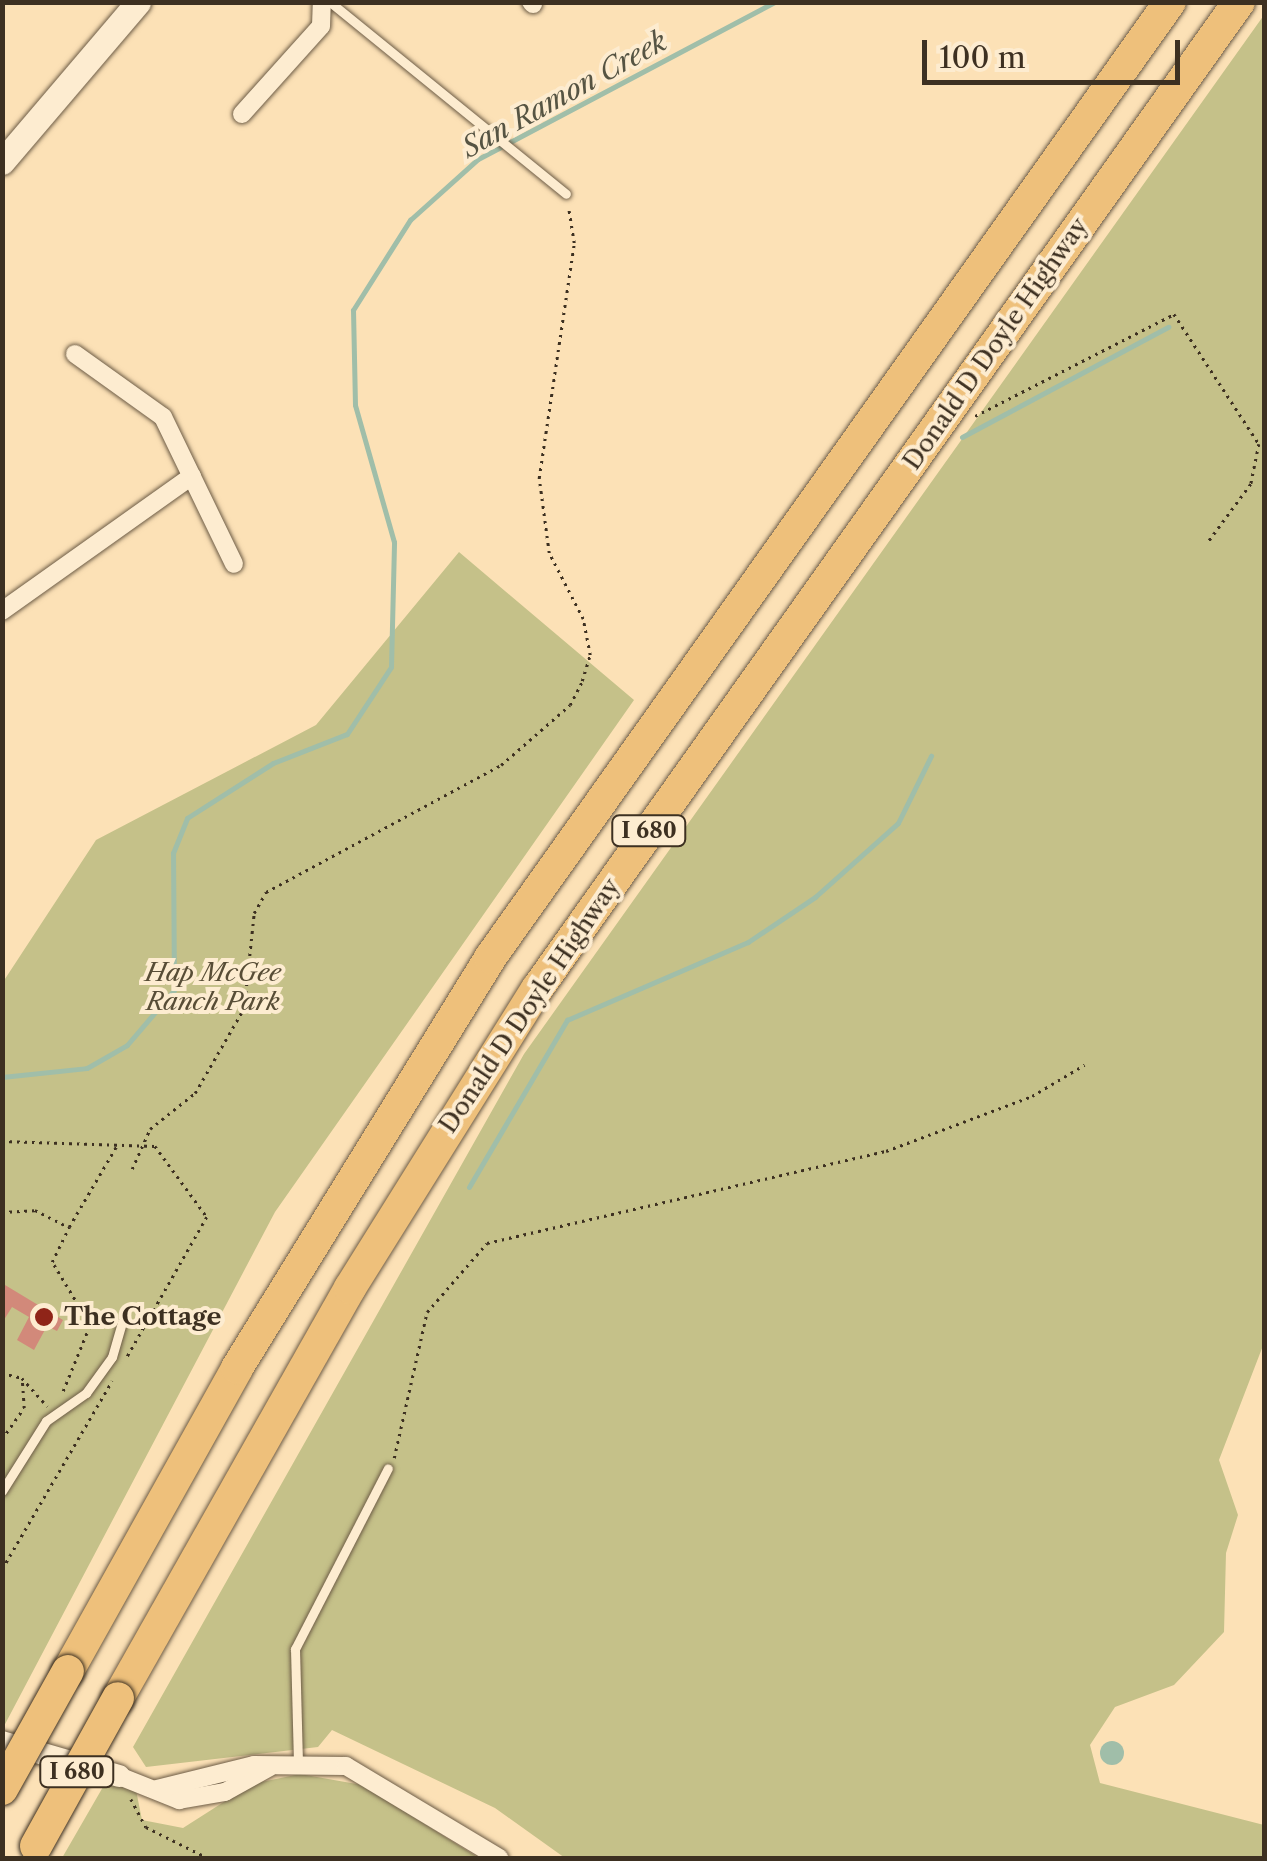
<!DOCTYPE html>
<style>
body{margin:0}
#map{position:relative;width:1267px;height:1861px;overflow:hidden;background:#fce1b6;font-family:"Libre Caslon Text",serif}
div>[style]{position:absolute}
.green>*{inset:0;background:#c5c189}
.water>*{inset:0;background:#a0bea9}
.round{border-radius:50%}
.stream>*{height:5px;margin:-2.5px;padding:0 2.5px;transform-origin:2.5px;border-radius:2.5px;background:#a0bea9}
.building>*{inset:0;background:#d2897a}
.path>*{height:2.5px;margin-top:-1.25px;transform-origin:0;background:repeating-linear-gradient(90deg,#3d3021 0 2.5px,transparent 0 7.5px)}
.roads{filter:drop-shadow(0 0 2px #6d5c46) drop-shadow(0 0 2px #6d5c46)}
.service>*{height:9px;margin:-4.5px;padding:0 4.5px;transform-origin:4.5px;border-radius:4.5px;background:#fdecd0}
.minor>*{height:18px;margin:-9px;padding:0 9px;transform-origin:9px;border-radius:9px;background:#fdecd0}
.tertiary>*{height:22px;margin:-11px;padding:0 11px;transform-origin:11px;border-radius:11px;background:#fdecd0}
.secondary>*{height:25px;margin:-12.5px;padding:0 12.5px;transform-origin:12.5px;border-radius:12.5px;background:#fdecd0}
.motorway>*{height:32px;margin:-16px;padding:0 16px;transform-origin:16px;border-radius:16px;background:#eec07b}
.bridges{filter:drop-shadow(0 0 2px #3d3021) drop-shadow(0 0 2px #3d3021)}
.motorway-bridge>*{height:32px;margin:-16px;padding:0 16px;transform-origin:16px;border-radius:16px;background:#eec07b}
.dots>*{width:28px;height:28px;translate:-50% -50%;box-sizing:border-box;border:5px solid #fdecd0;border-radius:50%}
span{translate:-50% -50%;white-space:nowrap;text-align:center;line-height:1.15;-webkit-text-stroke:8px #fdecd0;paint-order:stroke}
.shield-label span{padding:2px 8px;background:#fdecd0;border:2px solid;border-radius:8px;-webkit-text-stroke-width:0}
.shield-label{font-size:22px;color:#3d3021;font-weight:700}
.street-label{font-size:25px;color:#3d3021}
.park-label{font-size:25px;color:#584d36;font-style:italic}
.poi-label{font-size:25px;color:#3d3021;font-weight:700}
.left{translate:0 -50%;text-align:left}
.water-label{font-size:28px;color:#565443;font-style:italic}
.frame{position:absolute;inset:0;border:5px solid #3d3021;pointer-events:none}
.scale{position:absolute;left:922px;top:40px;width:258px;height:45px;box-sizing:border-box;border:5px solid #3d3021;border-top:0;padding-left:12px;font-size:30px;line-height:35px;white-space:nowrap;color:#3d3021;-webkit-text-stroke:8px #fdecd0;paint-order:stroke}
</style>
<div id="map">
<div class="green">
<i style="clip-path:polygon(1264px 15px,1264px 1343px,1219px 1460px,1238px 1515px,1226px 1553px,1224px 1632px,1174px 1685px,1115px 1707px,1090px 1745px,1100px 1783px,1264px 1825px,1264px 1858px,565px 1858px,495px 1808px,332px 1730px,318px 1747px,146px 1767px,133px 1747px,524px 1054px)"></i>
<i style="clip-path:polygon(459px 552px,634px 700px,275px 1212px,3px 1728px,3px 982px,96px 840px,316px 725px)"></i>
<i style="clip-path:polygon(300px 1774px,362px 1785px,479px 1858px,62px 1858px,107px 1780px,136px 1790px,142px 1820px,183px 1828px,252px 1784px)"></i>
</div>
<div class="water">
<i class="round" style="left:1100px;top:1741px;width:24px;height:24px"></i>
</div>
<div class="stream">
<i style="left:962px;top:437px;width:234px;rotate:-28.1deg"></i>
<i style="left:2px;top:1077px;width:85px;rotate:-6deg"></i>
<i style="left:87px;top:1068px;width:46px;rotate:-29.9deg"></i>
<i style="left:127px;top:1045px;width:72px;rotate:-49.5deg"></i>
<i style="left:174px;top:990px;width:137px;rotate:-90.4deg"></i>
<i style="left:173px;top:853px;width:38px;rotate:-68deg"></i>
<i style="left:187px;top:818px;width:102px;rotate:-32.6deg"></i>
<i style="left:273px;top:763px;width:79px;rotate:-21.4deg"></i>
<i style="left:347px;top:734px;width:80px;rotate:-56.7deg"></i>
<i style="left:391px;top:667px;width:125px;rotate:-88.6deg"></i>
<i style="left:394px;top:542px;width:142px;rotate:-105.9deg"></i>
<i style="left:355px;top:405px;width:95px;rotate:-91.2deg"></i>
<i style="left:353px;top:310px;width:107px;rotate:-57.7deg"></i>
<i style="left:410px;top:220px;width:91px;rotate:-41.9deg"></i>
<i style="left:478px;top:159px;width:335px;rotate:-27.9deg"></i>
<i style="left:469px;top:1187px;width:194px;rotate:-59.6deg"></i>
<i style="left:567px;top:1020px;width:197px;rotate:-23.3deg"></i>
<i style="left:748px;top:942px;width:81px;rotate:-33.9deg"></i>
<i style="left:815px;top:897px;width:111px;rotate:-41.7deg"></i>
<i style="left:898px;top:823px;width:75px;rotate:-63.8deg"></i>
</div>
<div class="building">
<i style="clip-path:polygon(5px 1285px,63px 1320px,57px 1331px,47px 1326px,34px 1350px,17px 1340px,29px 1317px,12px 1307px,2px 1323px)"></i>
</div>
<div class="path">
<i style="left:975px;top:416px;width:224px;rotate:-27.1deg"></i>
<i style="left:1174px;top:314px;width:155px;rotate:56.8deg"></i>
<i style="left:1259px;top:444px;width:41px;rotate:101.3deg"></i>
<i style="left:1251px;top:484px;width:71px;rotate:126.4deg"></i>
<i style="left:2px;top:1141px;width:153px;rotate:1.9deg"></i>
<i style="left:155px;top:1146px;width:88px;rotate:53.8deg"></i>
<i style="left:207px;top:1217px;width:161px;rotate:119.7deg"></i>
<i style="left:132px;top:1169px;width:44px;rotate:-65.8deg"></i>
<i style="left:150px;top:1129px;width:58px;rotate:-38.7deg"></i>
<i style="left:195px;top:1093px;width:98px;rotate:-60deg"></i>
<i style="left:244px;top:1008px;width:96px;rotate:-84deg"></i>
<i style="left:254px;top:913px;width:24px;rotate:-60deg"></i>
<i style="left:266px;top:892px;width:267px;rotate:-28.4deg"></i>
<i style="left:501px;top:765px;width:91px;rotate:-41deg"></i>
<i style="left:570px;top:705px;width:27px;rotate:-63deg"></i>
<i style="left:582px;top:681px;width:27px;rotate:-73deg"></i>
<i style="left:590px;top:655px;width:37px;rotate:-101deg"></i>
<i style="left:583px;top:619px;width:74px;rotate:-117.3deg"></i>
<i style="left:549px;top:553px;width:76px;rotate:-97.6deg"></i>
<i style="left:539px;top:478px;width:238px;rotate:-81.5deg"></i>
<i style="left:574px;top:243px;width:37px;rotate:-99deg"></i>
<i style="left:2px;top:1212px;width:33px;rotate:-3deg"></i>
<i style="left:35px;top:1210px;width:38px;rotate:27deg"></i>
<i style="left:69px;top:1227px;width:93px;rotate:-59.6deg"></i>
<i style="left:2px;top:1373px;width:21px;rotate:14deg"></i>
<i style="left:22px;top:1378px;width:38px;rotate:48deg"></i>
<i style="left:63px;top:1391px;width:71px;rotate:-67.8deg"></i>
<i style="left:90px;top:1325px;width:74px;rotate:-121.1deg"></i>
<i style="left:52px;top:1262px;width:39px;rotate:-64deg"></i>
<i style="left:2px;top:1439px;width:38px;rotate:-55deg"></i>
<i style="left:24px;top:1408px;width:30px;rotate:-94deg"></i>
<i style="left:394px;top:1458px;width:150px;rotate:-77.3deg"></i>
<i style="left:427px;top:1312px;width:91px;rotate:-49deg"></i>
<i style="left:487px;top:1243px;width:409px;rotate:-13deg"></i>
<i style="left:886px;top:1151px;width:156px;rotate:-20.6deg"></i>
<i style="left:1032px;top:1096px;width:61px;rotate:-30.8deg"></i>
<i style="left:2px;top:1569px;width:218px;rotate:-59.7deg"></i>
<i style="left:131px;top:1799px;width:32px;rotate:62deg"></i>
<i style="left:146px;top:1827px;width:69px;rotate:26.6deg"></i>
</div>
<div class="roads">
<div class="service">
<i style="left:330px;top:2px;width:304px;rotate:39.1deg"></i>
<i style="left:2px;top:1491px;width:83px;rotate:-57.8deg"></i>
<i style="left:46px;top:1421px;width:49px;rotate:-35deg"></i>
<i style="left:86px;top:1393px;width:44px;rotate:-54.2deg"></i>
<i style="left:112px;top:1357px;width:36px;rotate:-74deg"></i>
<i style="left:298px;top:1763px;width:114px;rotate:-91.5deg"></i>
<i style="left:295px;top:1649px;width:203px;rotate:-62.8deg"></i>
</div>
<div class="minor">
<i style="left:531px;top:2px;width:3px;rotate:45deg"></i>
<i style="left:242px;top:114px;width:118px;rotate:-48.1deg"></i>
<i style="left:321px;top:26px;width:24px;rotate:-88deg"></i>
<i style="left:75px;top:354px;width:108px;rotate:35.6deg"></i>
<i style="left:163px;top:417px;width:163px;rotate:64.2deg"></i>
<i style="left:2px;top:611px;width:233px;rotate:-35.4deg"></i>
<i style="left:119px;top:1776px;width:65px;rotate:21.8deg"></i>
<i style="left:179px;top:1800px;width:47px;rotate:-9.9deg"></i>
<i style="left:225px;top:1792px;width:51px;rotate:-29.1deg"></i>
<i style="left:157px;top:1789px;width:100px;rotate:-13.9deg"></i>
<i style="left:254px;top:1765px;width:92px;rotate:0.6deg"></i>
<i style="left:346px;top:1766px;width:179px;rotate:31deg"></i>
</div>
<div class="tertiary">
<i style="left:2px;top:1742px;width:122px;rotate:16.2deg"></i>
</div>
<div class="secondary">
<i style="left:2px;top:162px;width:210px;rotate:-49.6deg"></i>
</div>
<div class="motorway">
<i style="left:68px;top:1671px;width:347px;rotate:-60.8deg"></i>
<i style="left:237px;top:1368px;width:482px;rotate:-58.3deg"></i>
<i style="left:490px;top:958px;width:1173px;rotate:-54.58deg"></i>
<i style="left:118px;top:1698px;width:471px;rotate:-60.5deg"></i>
<i style="left:350px;top:1288px;width:353px;rotate:-58deg"></i>
<i style="left:537px;top:989px;width:1211px;rotate:-54.58deg"></i>
</div>
</div>
<div class="bridges">
<div class="motorway-bridge">
<i style="left:2px;top:1789px;width:135px;rotate:-60.8deg"></i>
<i style="left:36px;top:1846px;width:169px;rotate:-61deg"></i>
</div>
</div>
<div class="dots">
<i style="left:44px;top:1317px;background:#8f2418"></i>
</div>
<div class="shield-label">
<span style="left:649px;top:831px">I 680</span>
<span style="left:77px;top:1772px">I 680</span>
</div>
<div class="street-label">
<span style="left:996px;top:344px;rotate:-55deg">Donald D Doyle Highway</span>
<span style="left:530px;top:1006px;rotate:-56deg">Donald D Doyle Highway</span>
</div>
<div class="park-label">
<span style="left:213px;top:988px">Hap McGee<br>Ranch Park</span>
</div>
<div class="poi-label">
<span class="left" style="left:64px;top:1317px">The Cottage</span>
</div>
<div class="water-label">
<span style="left:564px;top:94px;rotate:-29deg">San Ramon Creek</span>
</div>
<div class="frame"></div>
<div class="scale">100 m</div>
</div>
